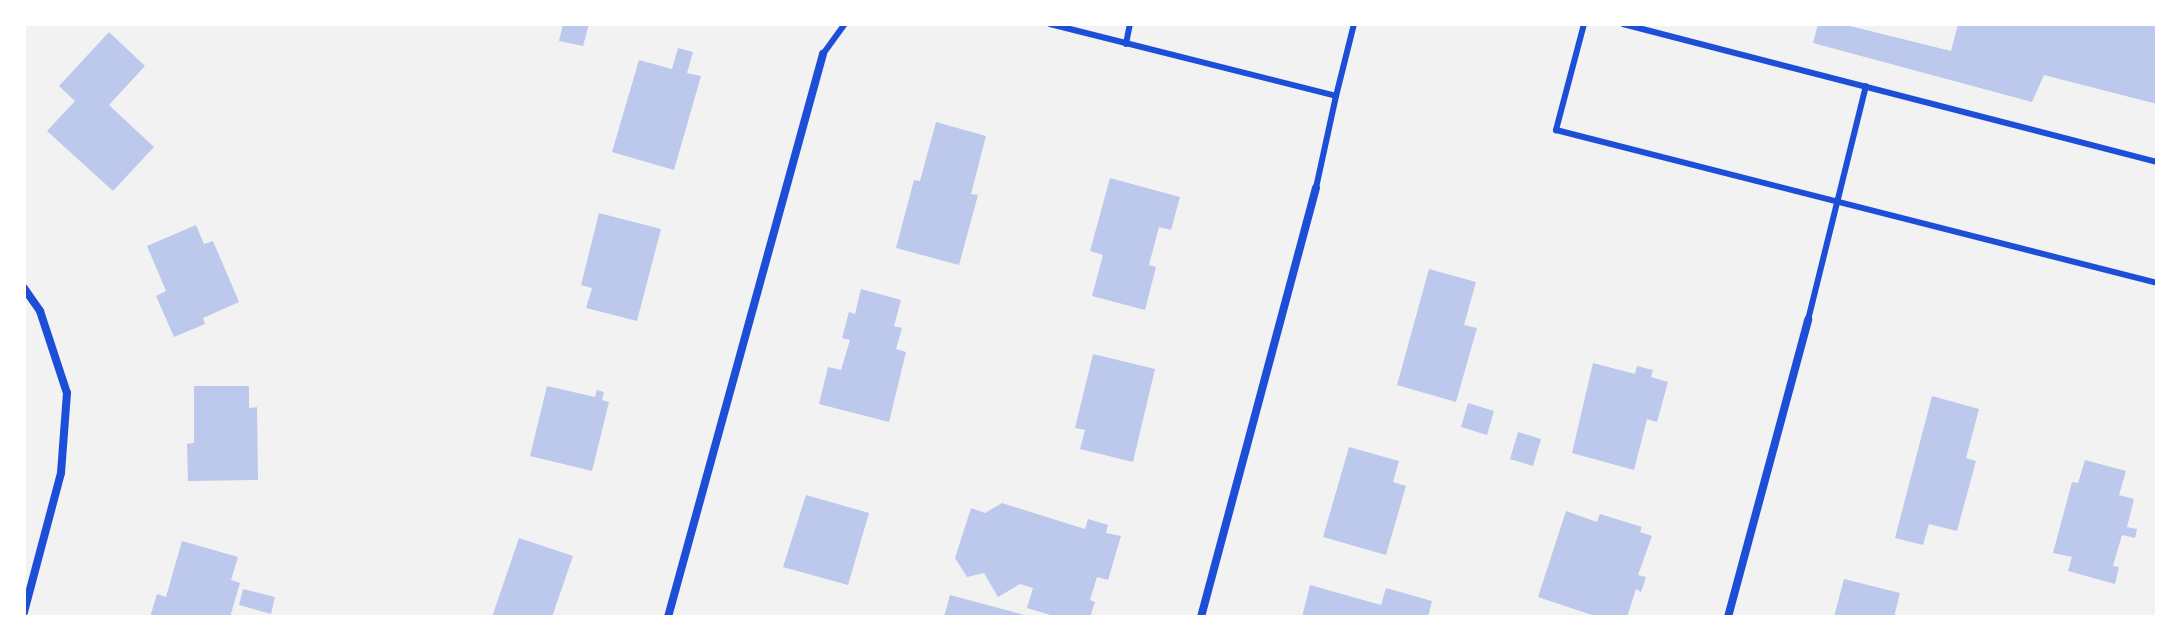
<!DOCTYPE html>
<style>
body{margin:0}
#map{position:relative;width:2181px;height:641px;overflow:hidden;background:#f2f2f2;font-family:Arial,sans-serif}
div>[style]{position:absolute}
.building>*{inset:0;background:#bdc9ec}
.service>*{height:6px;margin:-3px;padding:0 3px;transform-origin:3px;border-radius:3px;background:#1d4ed8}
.minor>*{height:8px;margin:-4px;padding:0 4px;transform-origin:4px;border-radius:4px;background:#1d4ed8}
span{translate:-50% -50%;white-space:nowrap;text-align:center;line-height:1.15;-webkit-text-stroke:7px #fff;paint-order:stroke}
.frame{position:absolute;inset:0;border:26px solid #fff;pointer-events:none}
</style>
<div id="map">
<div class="building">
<i style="clip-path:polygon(563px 24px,589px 24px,583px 46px,559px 41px)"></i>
<i style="clip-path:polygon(1818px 24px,1842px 24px,1951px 51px,1958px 24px,2157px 24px,2157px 104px,2044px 75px,2032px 102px,1813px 43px)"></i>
<i style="clip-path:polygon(109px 32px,145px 66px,109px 105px,154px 147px,113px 191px,47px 131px,75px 101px,59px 86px)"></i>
<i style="clip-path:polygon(678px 48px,693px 52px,687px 73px,701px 76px,674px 170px,612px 152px,639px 60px,672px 69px)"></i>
<i style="clip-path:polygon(936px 122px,986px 136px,971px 194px,978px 195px,959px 265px,896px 248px,914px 180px,920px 181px)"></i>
<i style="clip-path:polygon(1110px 178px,1180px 197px,1171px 230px,1159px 227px,1149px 265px,1156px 267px,1145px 310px,1092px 296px,1103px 255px,1090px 251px)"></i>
<i style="clip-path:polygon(599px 213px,661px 229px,637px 321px,586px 308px,592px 288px,581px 285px)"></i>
<i style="clip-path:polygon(196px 225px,204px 244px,213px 241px,239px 302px,203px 318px,205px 324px,174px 337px,156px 296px,166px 291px,147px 246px)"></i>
<i style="clip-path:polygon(1429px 269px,1476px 282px,1464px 325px,1477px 328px,1456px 402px,1397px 385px)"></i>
<i style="clip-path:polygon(861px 289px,901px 300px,894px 326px,902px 328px,896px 349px,906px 352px,889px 422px,819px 404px,828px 367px,841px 370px,850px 340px,842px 338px,849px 312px,855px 314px)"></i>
<i style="clip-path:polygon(1093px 354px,1155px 369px,1133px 462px,1080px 449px,1085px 430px,1075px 428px)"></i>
<i style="clip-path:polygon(1593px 363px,1635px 374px,1637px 366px,1653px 370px,1651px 377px,1668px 382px,1657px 422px,1647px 419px,1634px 470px,1572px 453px)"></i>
<i style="clip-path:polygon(194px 386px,249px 386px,249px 408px,257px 407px,258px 480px,188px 481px,187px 444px,194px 443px)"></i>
<i style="clip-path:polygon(547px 386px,595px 397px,597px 390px,604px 392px,602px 400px,609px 402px,592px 471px,530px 456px)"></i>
<i style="clip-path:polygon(1932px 396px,1979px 409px,1966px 458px,1976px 461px,1957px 531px,1929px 524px,1923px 545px,1895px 538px)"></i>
<i style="clip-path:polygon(1468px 403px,1494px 411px,1487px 435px,1461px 427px)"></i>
<i style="clip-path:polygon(1518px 432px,1541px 439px,1533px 466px,1510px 459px)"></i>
<i style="clip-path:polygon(1349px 447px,1399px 461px,1393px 482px,1406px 486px,1386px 555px,1323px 537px)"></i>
<i style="clip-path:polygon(2085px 460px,2126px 471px,2119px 495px,2134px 499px,2127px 527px,2137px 529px,2135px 538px,2122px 535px,2113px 566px,2119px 567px,2115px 584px,2068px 571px,2072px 557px,2053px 553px,2072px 482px,2078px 483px)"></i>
<i style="clip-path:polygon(806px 495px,869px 513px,848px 585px,783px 567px)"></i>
<i style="clip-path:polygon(1002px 503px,1085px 529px,1088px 519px,1108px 525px,1106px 533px,1121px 536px,1108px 580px,1097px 577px,1090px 600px,1095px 602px,1090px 617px,1057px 617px,1027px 608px,1033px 588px,1020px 584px,998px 597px,984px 573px,967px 577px,955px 558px,971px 508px,985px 513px)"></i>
<i style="clip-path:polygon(1566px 511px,1597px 522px,1600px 514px,1642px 527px,1640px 532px,1652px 536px,1638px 575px,1646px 577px,1641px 592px,1636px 589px,1627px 617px,1598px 617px,1538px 597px)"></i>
<i style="clip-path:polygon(519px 538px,573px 556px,552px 617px,492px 617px)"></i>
<i style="clip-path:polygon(182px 541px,238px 557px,231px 580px,240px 583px,230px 617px,150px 617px,157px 594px,166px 597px)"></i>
<i style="clip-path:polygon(1844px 579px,1900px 593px,1894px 617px,1834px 617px)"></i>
<i style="clip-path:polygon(1310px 585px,1381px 605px,1386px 588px,1432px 601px,1428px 617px,1302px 617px)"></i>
<i style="clip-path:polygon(243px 589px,275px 597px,271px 614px,239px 605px)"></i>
<i style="clip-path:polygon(950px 595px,1028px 616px,1027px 617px,944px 617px)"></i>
</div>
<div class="service">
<i style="left:1050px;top:24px;width:295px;rotate:14.1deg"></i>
<i style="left:1336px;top:96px;width:94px;rotate:102.3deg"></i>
<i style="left:1584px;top:24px;width:110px;rotate:104.8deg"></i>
<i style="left:1556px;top:130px;width:620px;rotate:14.28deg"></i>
<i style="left:1623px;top:24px;width:552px;rotate:14.49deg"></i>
<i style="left:1126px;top:44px;width:20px;rotate:-79deg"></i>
<i style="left:823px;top:54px;width:37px;rotate:-54deg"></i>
<i style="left:1336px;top:96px;width:74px;rotate:-76deg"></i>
<i style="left:1808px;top:320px;width:241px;rotate:-76.1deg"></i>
</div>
<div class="minor">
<i style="left:24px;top:288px;width:28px;rotate:55deg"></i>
<i style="left:40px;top:311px;width:86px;rotate:71.8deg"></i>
<i style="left:67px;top:393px;width:80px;rotate:94.3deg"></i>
<i style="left:61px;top:473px;width:144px;rotate:104.9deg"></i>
<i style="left:668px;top:617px;width:584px;rotate:-74.61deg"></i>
<i style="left:1201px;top:617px;width:444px;rotate:-75deg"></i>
<i style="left:1728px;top:617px;width:308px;rotate:-74.9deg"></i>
</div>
<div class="frame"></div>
</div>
